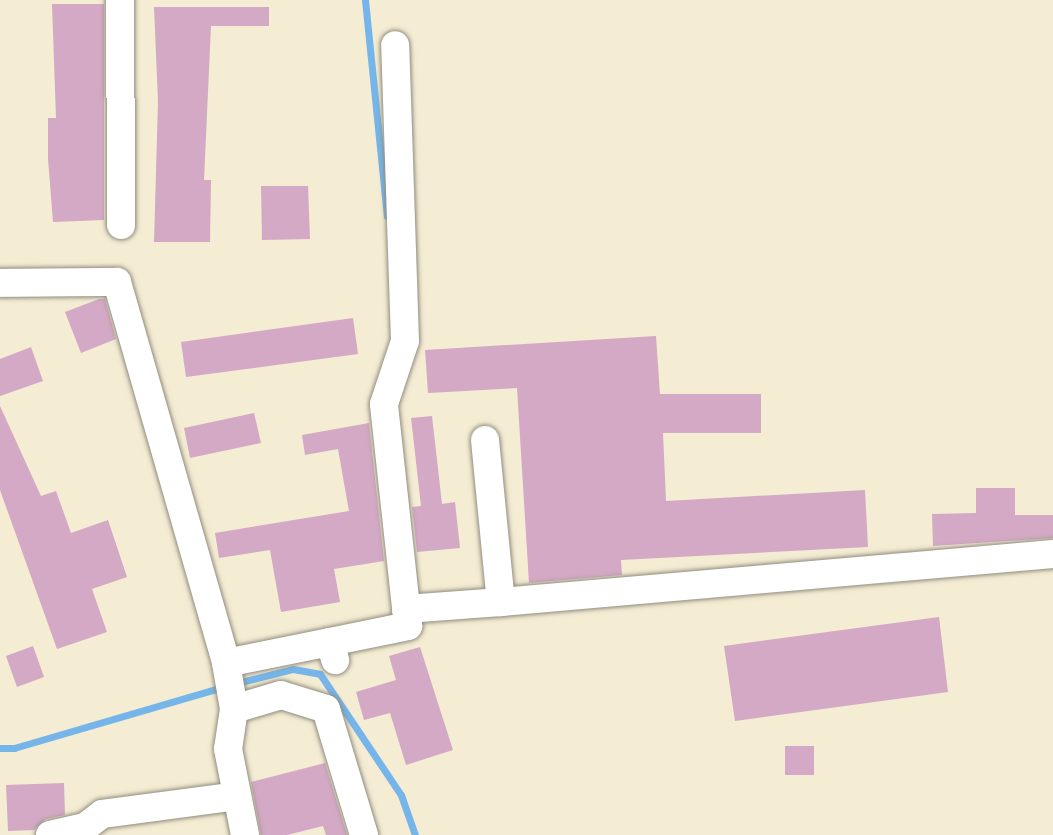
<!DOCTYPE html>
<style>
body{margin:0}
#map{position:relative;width:1053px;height:835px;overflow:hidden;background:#f4ecd3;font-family:Dekko,sans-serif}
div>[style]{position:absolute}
.stream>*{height:7px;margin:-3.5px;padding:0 3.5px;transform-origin:3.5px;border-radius:3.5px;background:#75b5e9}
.building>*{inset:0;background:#d3a9c5}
.roads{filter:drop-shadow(0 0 2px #908c7f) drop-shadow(0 0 2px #908c7f)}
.minor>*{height:28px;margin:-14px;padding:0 14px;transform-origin:14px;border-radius:14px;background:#fff}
span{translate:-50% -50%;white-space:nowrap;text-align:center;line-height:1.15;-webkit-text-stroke:4.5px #fcf5e5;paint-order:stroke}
</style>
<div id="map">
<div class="stream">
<i style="left:365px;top:0;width:217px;rotate:84.2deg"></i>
<i style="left:237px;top:683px;width:58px;rotate:-14deg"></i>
<i style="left:293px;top:669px;width:27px;rotate:10deg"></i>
<i style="left:320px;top:674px;width:146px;rotate:56.2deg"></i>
<i style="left:401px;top:795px;width:42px;rotate:70.7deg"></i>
<i style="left:0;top:748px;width:14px"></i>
<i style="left:14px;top:748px;width:218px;rotate:-16.3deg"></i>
</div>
<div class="building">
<i style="clip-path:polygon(52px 4px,104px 4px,104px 220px,53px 222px,48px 159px,48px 118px,56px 118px)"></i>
<i style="clip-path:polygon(154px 7px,269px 7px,269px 26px,211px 26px,204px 180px,211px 180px,210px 242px,154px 242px,158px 101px)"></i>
<i style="clip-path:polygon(261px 186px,308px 186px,310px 239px,262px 240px)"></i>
<i style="clip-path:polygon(99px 299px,105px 299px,116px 339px,81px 353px,65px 312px)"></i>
<i style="clip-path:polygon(353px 318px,358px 354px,186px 377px,181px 342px)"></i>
<i style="clip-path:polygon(656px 336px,660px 394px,761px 394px,761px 433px,663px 433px,666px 501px,865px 490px,868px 547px,621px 560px,622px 575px,529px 583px,517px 388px,428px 393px,425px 350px)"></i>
<i style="clip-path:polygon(31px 347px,43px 381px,0 396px,0 359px)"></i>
<i style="clip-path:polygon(0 406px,41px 496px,56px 491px,71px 533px,108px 520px,127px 577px,92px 589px,107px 632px,57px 649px,0 490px)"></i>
<i style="clip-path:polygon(254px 413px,261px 443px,190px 458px,184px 428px)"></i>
<i style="clip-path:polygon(432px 416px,442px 504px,455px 502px,460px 548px,417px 552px,412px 507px,421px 506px,411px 418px)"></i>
<i style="clip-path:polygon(369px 423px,384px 561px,334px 569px,340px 602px,281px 612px,270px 550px,219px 558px,215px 533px,349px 511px,338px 449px,305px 455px,302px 435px)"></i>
<i style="clip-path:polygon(976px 488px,1015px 488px,1015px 515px,1053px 515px,1053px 538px,933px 546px,932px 514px,976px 513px)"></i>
<i style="clip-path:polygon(939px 617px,948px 692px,735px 721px,724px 646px)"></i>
<i style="clip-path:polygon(33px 646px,44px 677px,17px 687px,6px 656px)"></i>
<i style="clip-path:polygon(420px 647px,453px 750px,406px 765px,390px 713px,364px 720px,356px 692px,396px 680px,389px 656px)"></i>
<i style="clip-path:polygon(785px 746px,814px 746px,814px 775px,785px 775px)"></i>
<i style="clip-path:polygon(325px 763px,347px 835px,326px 835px,323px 826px,287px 835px,261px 835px,251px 782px)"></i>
<i style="clip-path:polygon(64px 783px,65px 815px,46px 819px,34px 830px,8px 831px,6px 785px)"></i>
</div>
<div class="roads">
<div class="minor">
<i style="left:120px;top:0;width:225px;rotate:89.7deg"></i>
<i style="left:0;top:283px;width:117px;rotate:-0.5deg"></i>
<i style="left:117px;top:282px;width:396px;rotate:74deg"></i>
<i style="left:226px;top:663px;width:106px;rotate:-11.4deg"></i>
<i style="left:330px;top:642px;width:19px;rotate:74deg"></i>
<i style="left:485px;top:440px;width:163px;rotate:84.4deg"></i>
<i style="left:501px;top:602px;width:554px;rotate:-4.97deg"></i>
<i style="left:406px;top:609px;width:95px;rotate:-4.2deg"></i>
<i style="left:330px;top:642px;width:80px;rotate:-11.6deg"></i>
<i style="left:408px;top:626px;width:223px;rotate:-96.2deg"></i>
<i style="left:384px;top:404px;width:66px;rotate:-71.6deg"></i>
<i style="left:405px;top:341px;width:296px;rotate:-91.9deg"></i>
<i style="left:226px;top:663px;width:47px;rotate:80.1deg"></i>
<i style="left:234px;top:709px;width:40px;rotate:98.5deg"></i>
<i style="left:228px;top:749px;width:88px;rotate:78.8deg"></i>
<i style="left:234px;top:709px;width:49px;rotate:-16.6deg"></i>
<i style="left:281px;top:695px;width:47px;rotate:17.3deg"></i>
<i style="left:326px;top:709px;width:132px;rotate:73.2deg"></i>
<i style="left:50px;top:835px;width:36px;rotate:-13deg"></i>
<i style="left:85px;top:827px;width:21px;rotate:-37deg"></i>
<i style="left:102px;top:814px;width:136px;rotate:-7.6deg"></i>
</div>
</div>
</div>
